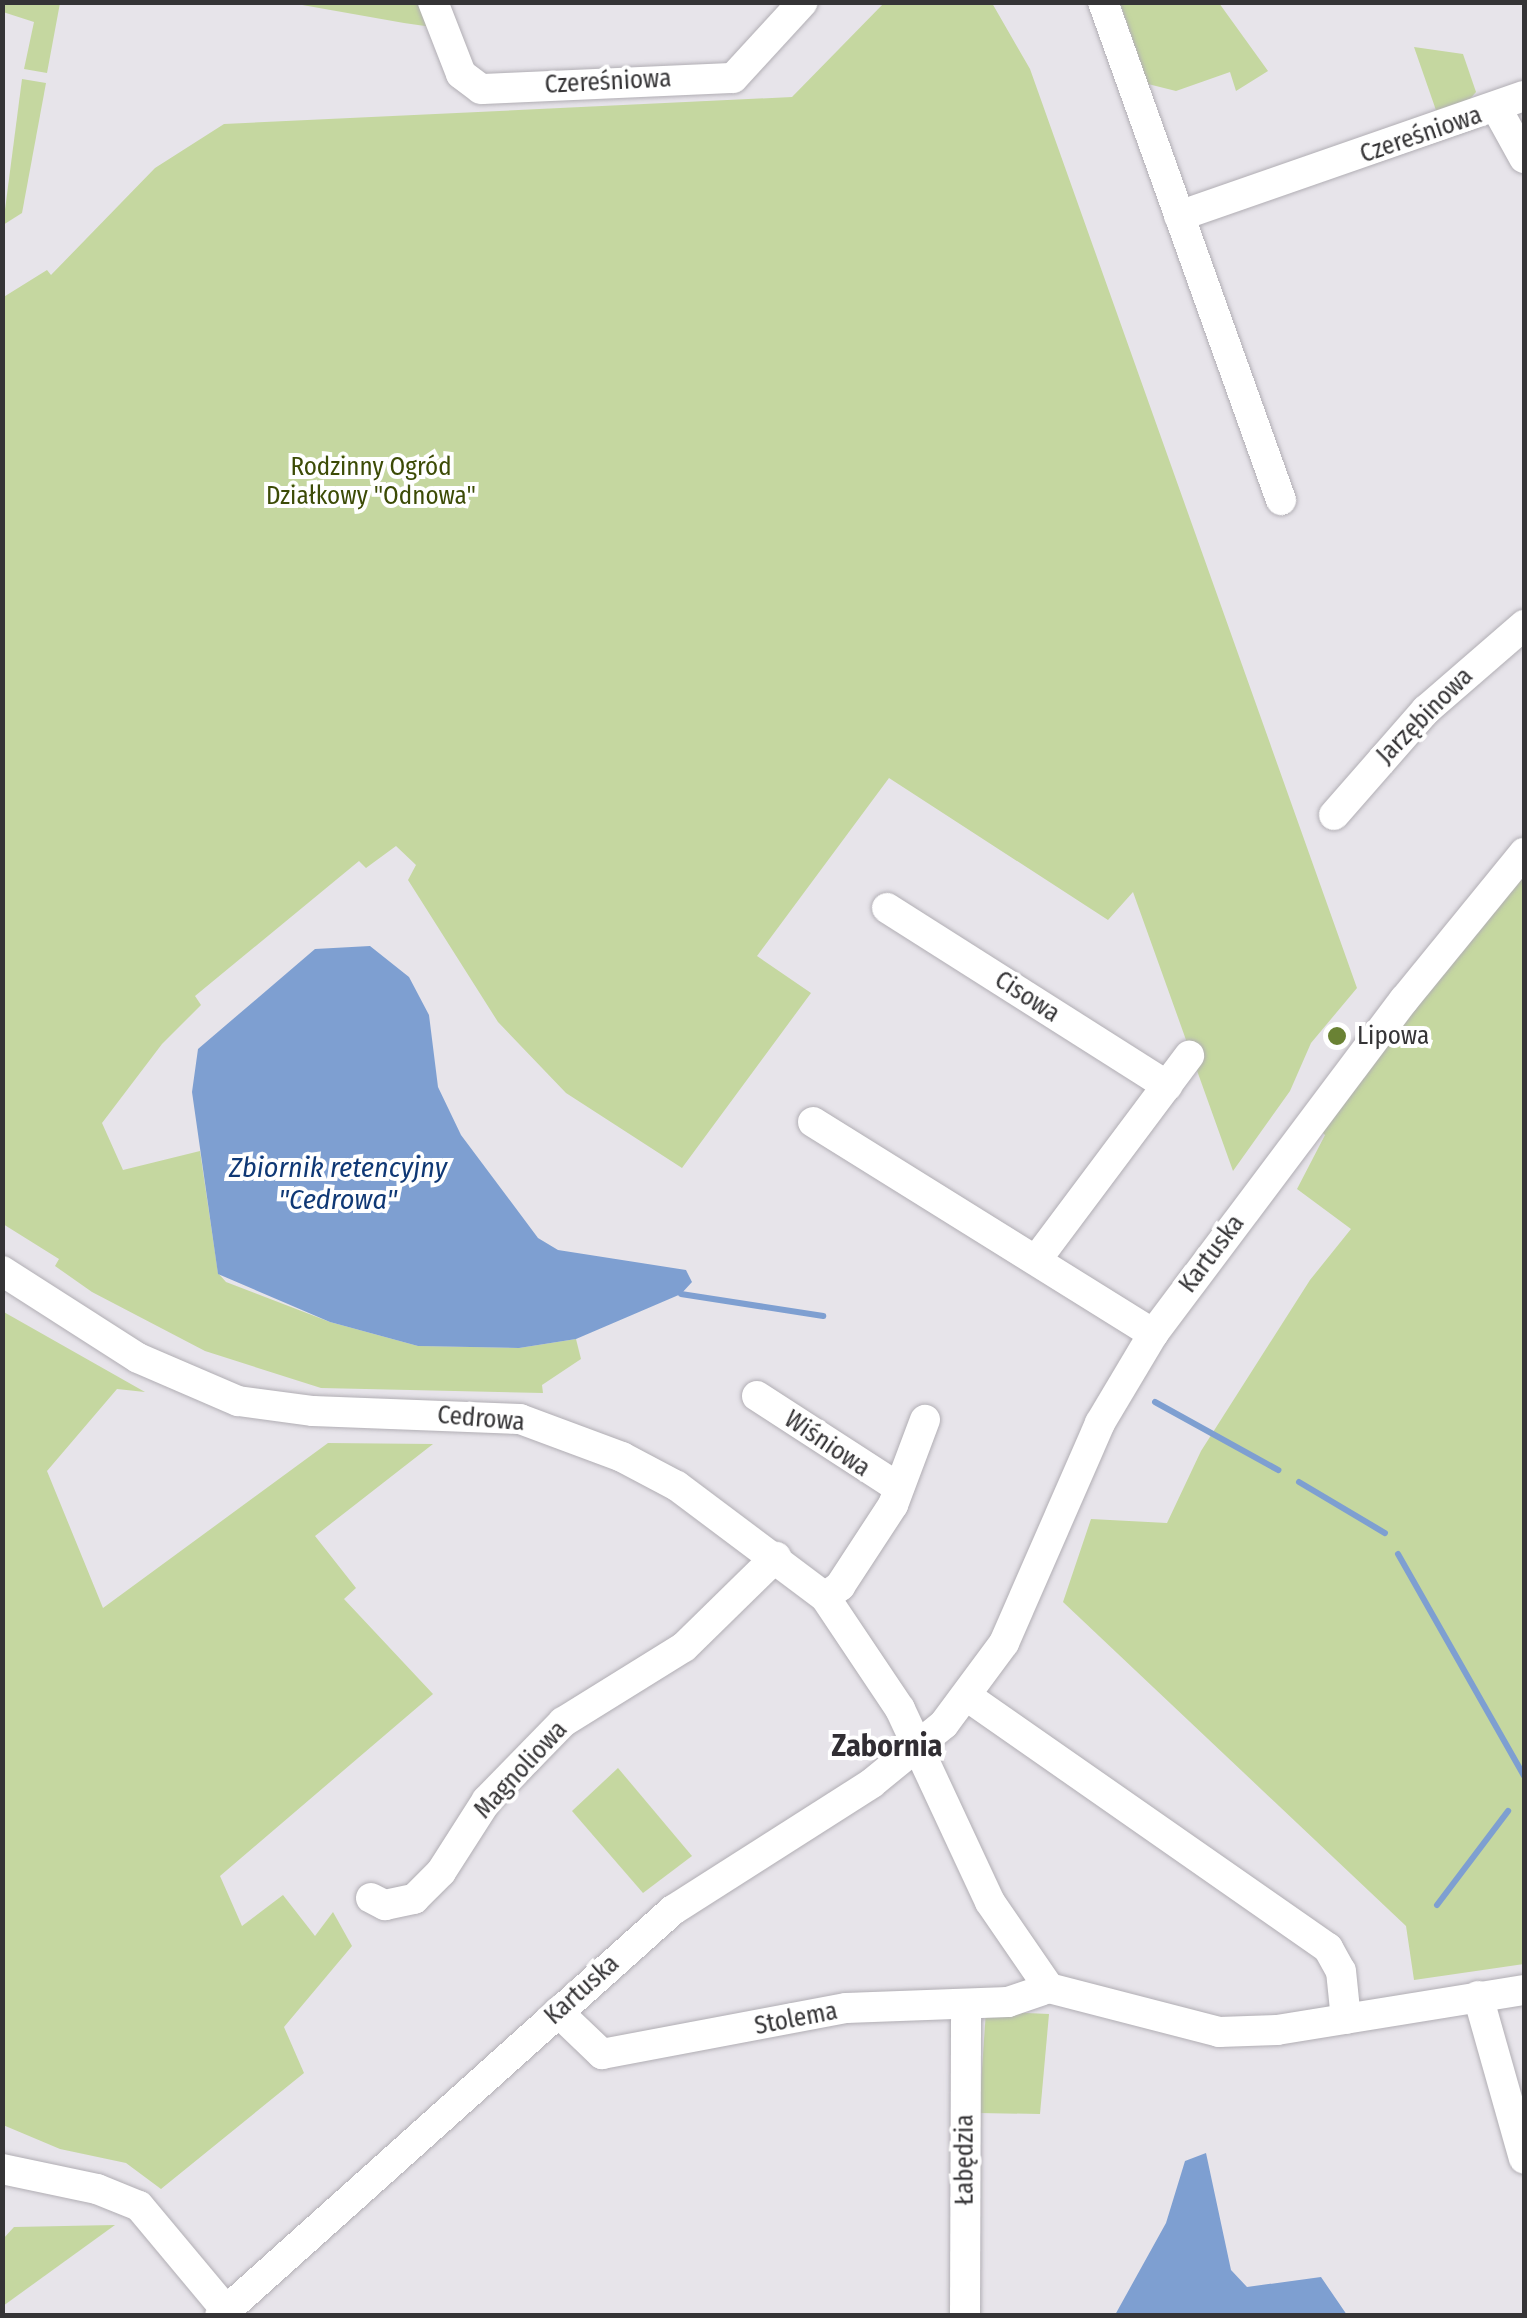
<!DOCTYPE html>
<meta charset="utf-8">
<style>
body{margin:0}
#map{position:relative;width:1527px;height:2318px;overflow:hidden;background:#e7e4ea;font-family:"Fira Sans Condensed",sans-serif}
div>[style]{position:absolute}
.green>*{inset:0;background:#c5d7a0}
.water>*{inset:0;background:#7e9fd1}
.stream>*{height:6px;margin:-3px;padding:0 3px;transform-origin:3px;border-radius:3px;background:#7e9fd1}
.roads{filter:drop-shadow(0 0 2px #b1aeb4) drop-shadow(0 0 2px #b1aeb4)}
.minor>*{height:30px;margin:-15px;padding:0 15px;transform-origin:15px;border-radius:15px;background:#fff}
.dots>*{width:28px;height:28px;translate:-50% -50%;box-sizing:border-box;border:5px solid #fff;border-radius:50%}
span{translate:-50% -50%;white-space:nowrap;text-align:center;line-height:1.15;-webkit-text-stroke:8px #fff;paint-order:stroke}
.street-label{font-size:25px;color:#353436}
.park-label{font-size:25px;color:#3c4b06}
.poi-label{font-size:25px;color:#353436}
.left{translate:0 -50%;text-align:left}
.water-label{font-size:28px;color:#0f3875;font-style:italic}
.quarter-label{font-size:30px;color:#312e33;font-weight:700}
.frame{position:absolute;inset:0;border:5px solid #353436;pointer-events:none}
</style>
<div id="map">
<div class="green">
<i style="clip-path:polygon(2px 3px,60px 3px,47px 73px,24px 69px,34px 22px,3px 12px)"></i>
<i style="clip-path:polygon(291px 3px,423px 3px,432px 27px,404px 23px)"></i>
<i style="clip-path:polygon(884px 3px,992px 3px,1030px 69px,1357px 988px,1311px 1043px,1290px 1091px,1233px 1171px,1133px 892px,1108px 920px,889px 778px,757px 956px,811px 993px,682px 1168px,566px 1093px,498px 1022px,408px 880px,416px 865px,396px 846px,366px 868px,359px 861px,195px 996px,201px 1005px,162px 1044px,102px 1123px,123px 1170px,200px 1151px,218px 1273px,226px 1282px,330px 1322px,418px 1346px,519px 1348px,576px 1339px,581px 1359px,542px 1385px,543px 1393px,321px 1388px,205px 1351px,92px 1292px,55px 1266px,59px 1259px,3px 1224px,2px 298px,47px 270px,51px 275px,155px 168px,224px 124px,792px 97px)"></i>
<i style="clip-path:polygon(1120px 3px,1219px 3px,1268px 71px,1236px 91px,1230px 72px,1176px 91px,1148px 84px)"></i>
<i style="clip-path:polygon(1414px 47px,1463px 54px,1476px 92px,1463px 107px,1438px 116px)"></i>
<i style="clip-path:polygon(22px 79px,46px 83px,22px 213px,3px 225px)"></i>
<i style="clip-path:polygon(1524px 872px,1524px 1964px,1414px 1980px,1406px 1926px,1063px 1602px,1091px 1519px,1167px 1523px,1201px 1451px,1310px 1280px,1351px 1229px,1297px 1189px,1325px 1135px,1320px 1130px)"></i>
<i style="clip-path:polygon(2px 1311px,145px 1392px,117px 1389px,47px 1471px,103px 1608px,328px 1443px,433px 1444px,315px 1536px,356px 1588px,344px 1599px,433px 1694px,220px 1876px,242px 1926px,283px 1895px,315px 1936px,333px 1912px,352px 1946px,284px 2027px,304px 2073px,161px 2189px,126px 2163px,60px 2149px,3px 2125px)"></i>
<i style="clip-path:polygon(618px 1768px,692px 1856px,643px 1893px,572px 1811px)"></i>
<i style="clip-path:polygon(986px 2011px,1049px 2014px,1040px 2114px,979px 2113px)"></i>
<i style="clip-path:polygon(115px 2225px,3px 2306px,3px 2239px,14px 2227px)"></i>
</div>
<div class="water">
<i style="clip-path:polygon(370px 946px,409px 977px,429px 1015px,438px 1087px,461px 1135px,538px 1238px,558px 1250px,686px 1270px,692px 1282px,681px 1294px,576px 1339px,519px 1348px,418px 1346px,330px 1322px,218px 1274px,192px 1092px,198px 1049px,315px 949px)"></i>
<i style="clip-path:polygon(1206px 2153px,1231px 2270px,1247px 2287px,1321px 2277px,1347px 2315px,1115px 2315px,1166px 2223px,1185px 2161px)"></i>
</div>
<div class="stream">
<i style="left:681px;top:1294px;width:144px;rotate:8.8deg"></i>
<i style="left:1155px;top:1402px;width:141px;rotate:28.9deg"></i>
<i style="left:1299px;top:1482px;width:100px;rotate:30.7deg"></i>
<i style="left:1398px;top:1554px;width:255px;rotate:60.4deg"></i>
<i style="left:1437px;top:1905px;width:118px;rotate:-52.9deg"></i>
</div>
<div class="roads">
<div class="minor">
<i style="left:433px;top:2px;width:77px;rotate:68.7deg"></i>
<i style="left:461px;top:74px;width:25px;rotate:37deg"></i>
<i style="left:481px;top:89px;width:252px;rotate:-2.5deg"></i>
<i style="left:733px;top:78px;width:103px;rotate:-47.4deg"></i>
<i style="left:1103px;top:2px;width:529px;rotate:70.33deg"></i>
<i style="left:1497px;top:109px;width:56px;rotate:61.1deg"></i>
<i style="left:1179px;top:216px;width:365px;rotate:-19.2deg"></i>
<i style="left:1334px;top:815px;width:140px;rotate:-48.8deg"></i>
<i style="left:1426px;top:710px;width:130px;rotate:-40.9deg"></i>
<i style="left:887px;top:908px;width:332px;rotate:32.4deg"></i>
<i style="left:813px;top:1122px;width:401px;rotate:31.9deg"></i>
<i style="left:1037px;top:1259px;width:254px;rotate:-53.2deg"></i>
<i style="left:2px;top:1271px;width:161px;rotate:32.6deg"></i>
<i style="left:138px;top:1358px;width:109px;rotate:23.3deg"></i>
<i style="left:238px;top:1401px;width:76px;rotate:7.6deg"></i>
<i style="left:313px;top:1411px;width:207px;rotate:2.2deg"></i>
<i style="left:520px;top:1419px;width:109px;rotate:20.4deg"></i>
<i style="left:622px;top:1457px;width:62px;rotate:27.8deg"></i>
<i style="left:677px;top:1486px;width:185px;rotate:36.9deg"></i>
<i style="left:825px;top:1597px;width:135px;rotate:56.2deg"></i>
<i style="left:900px;top:1709px;width:213px;rotate:65deg"></i>
<i style="left:990px;top:1902px;width:104px;rotate:55.5deg"></i>
<i style="left:757px;top:1396px;width:169px;rotate:32.9deg"></i>
<i style="left:825px;top:1597px;width:19px;rotate:-36deg"></i>
<i style="left:840px;top:1586px;width:97px;rotate:-56.8deg"></i>
<i style="left:893px;top:1505px;width:91px;rotate:-69.4deg"></i>
<i style="left:968px;top:1697px;width:439px;rotate:34.9deg"></i>
<i style="left:1328px;top:1948px;width:26px;rotate:61deg"></i>
<i style="left:1341px;top:1971px;width:48px;rotate:84.1deg"></i>
<i style="left:371px;top:1898px;width:16px;rotate:27deg"></i>
<i style="left:385px;top:1905px;width:30px;rotate:-12deg"></i>
<i style="left:414px;top:1899px;width:38px;rotate:-45deg"></i>
<i style="left:441px;top:1872px;width:85px;rotate:-57.4deg"></i>
<i style="left:487px;top:1800px;width:109px;rotate:-45.7deg"></i>
<i style="left:563px;top:1722px;width:142px;rotate:-31.8deg"></i>
<i style="left:684px;top:1647px;width:129px;rotate:-44.4deg"></i>
<i style="left:1478px;top:1996px;width:169px;rotate:74.2deg"></i>
<i style="left:558px;top:2012px;width:61px;rotate:43.7deg"></i>
<i style="left:602px;top:2054px;width:248px;rotate:-10.7deg"></i>
<i style="left:846px;top:2008px;width:162px;rotate:-2.1deg"></i>
<i style="left:1008px;top:2002px;width:43px;rotate:-18.9deg"></i>
<i style="left:1049px;top:1988px;width:176px;rotate:14.5deg"></i>
<i style="left:1219px;top:2032px;width:58px;rotate:-2deg"></i>
<i style="left:1277px;top:2030px;width:250px;rotate:-9.2deg"></i>
<i style="left:2px;top:2169px;width:97px;rotate:11.9deg"></i>
<i style="left:97px;top:2189px;width:45px;rotate:22deg"></i>
<i style="left:139px;top:2206px;width:136px;rotate:50.1deg"></i>
<i style="left:220px;top:2316px;width:608px;rotate:-41.87deg"></i>
<i style="left:673px;top:1910px;width:236px;rotate:-32.5deg"></i>
<i style="left:872px;top:1783px;width:93px;rotate:-39.3deg"></i>
<i style="left:944px;top:1724px;width:101px;rotate:-53.5deg"></i>
<i style="left:1004px;top:1643px;width:240px;rotate:-66.4deg"></i>
<i style="left:1100px;top:1423px;width:104px;rotate:-59.2deg"></i>
<i style="left:1153px;top:1334px;width:418px;rotate:-53.1deg"></i>
<i style="left:1404px;top:1000px;width:190px;rotate:-50.8deg"></i>
<i style="left:965px;top:2316px;width:312px;rotate:-89.8deg"></i>
</div>
</div>
<div class="dots">
<i style="left:1337px;top:1036px;background:#6a8234"></i>
</div>
<div class="street-label">
<span style="left:608px;top:82px;rotate:-3deg">Czereśniowa</span>
<span style="left:1421px;top:135px;rotate:-19deg">Czereśniowa</span>
<span style="left:1425px;top:716px;rotate:-45deg">Jarzębinowa</span>
<span style="left:1027px;top:997px;rotate:33deg">Cisowa</span>
<span style="left:1212px;top:1254px;rotate:-53deg">Kartuska</span>
<span style="left:481px;top:1419px;rotate:5deg">Cedrowa</span>
<span style="left:827px;top:1444px;rotate:34deg">Wiśniowa</span>
<span style="left:521px;top:1770px;rotate:-47deg">Magnoliowa</span>
<span style="left:582px;top:1990px;rotate:-42deg">Kartuska</span>
<span style="left:796px;top:2019px;rotate:-11deg">Stolema</span>
<span style="left:965px;top:2160px;rotate:-90deg">Łabędzia</span>
</div>
<div class="park-label">
<span style="left:371px;top:482px">Rodzinny Ogród<br>Działkowy "Odnowa"</span>
</div>
<div class="poi-label">
<span class="left" style="left:1357px;top:1036px">Lipowa</span>
</div>
<div class="water-label">
<span style="left:338px;top:1184px">Zbiornik retencyjny<br>"Cedrowa"</span>
</div>
<div class="quarter-label">
<span style="left:887px;top:1746px">Zabornia</span>
</div>
<div class="frame"></div>
</div>
